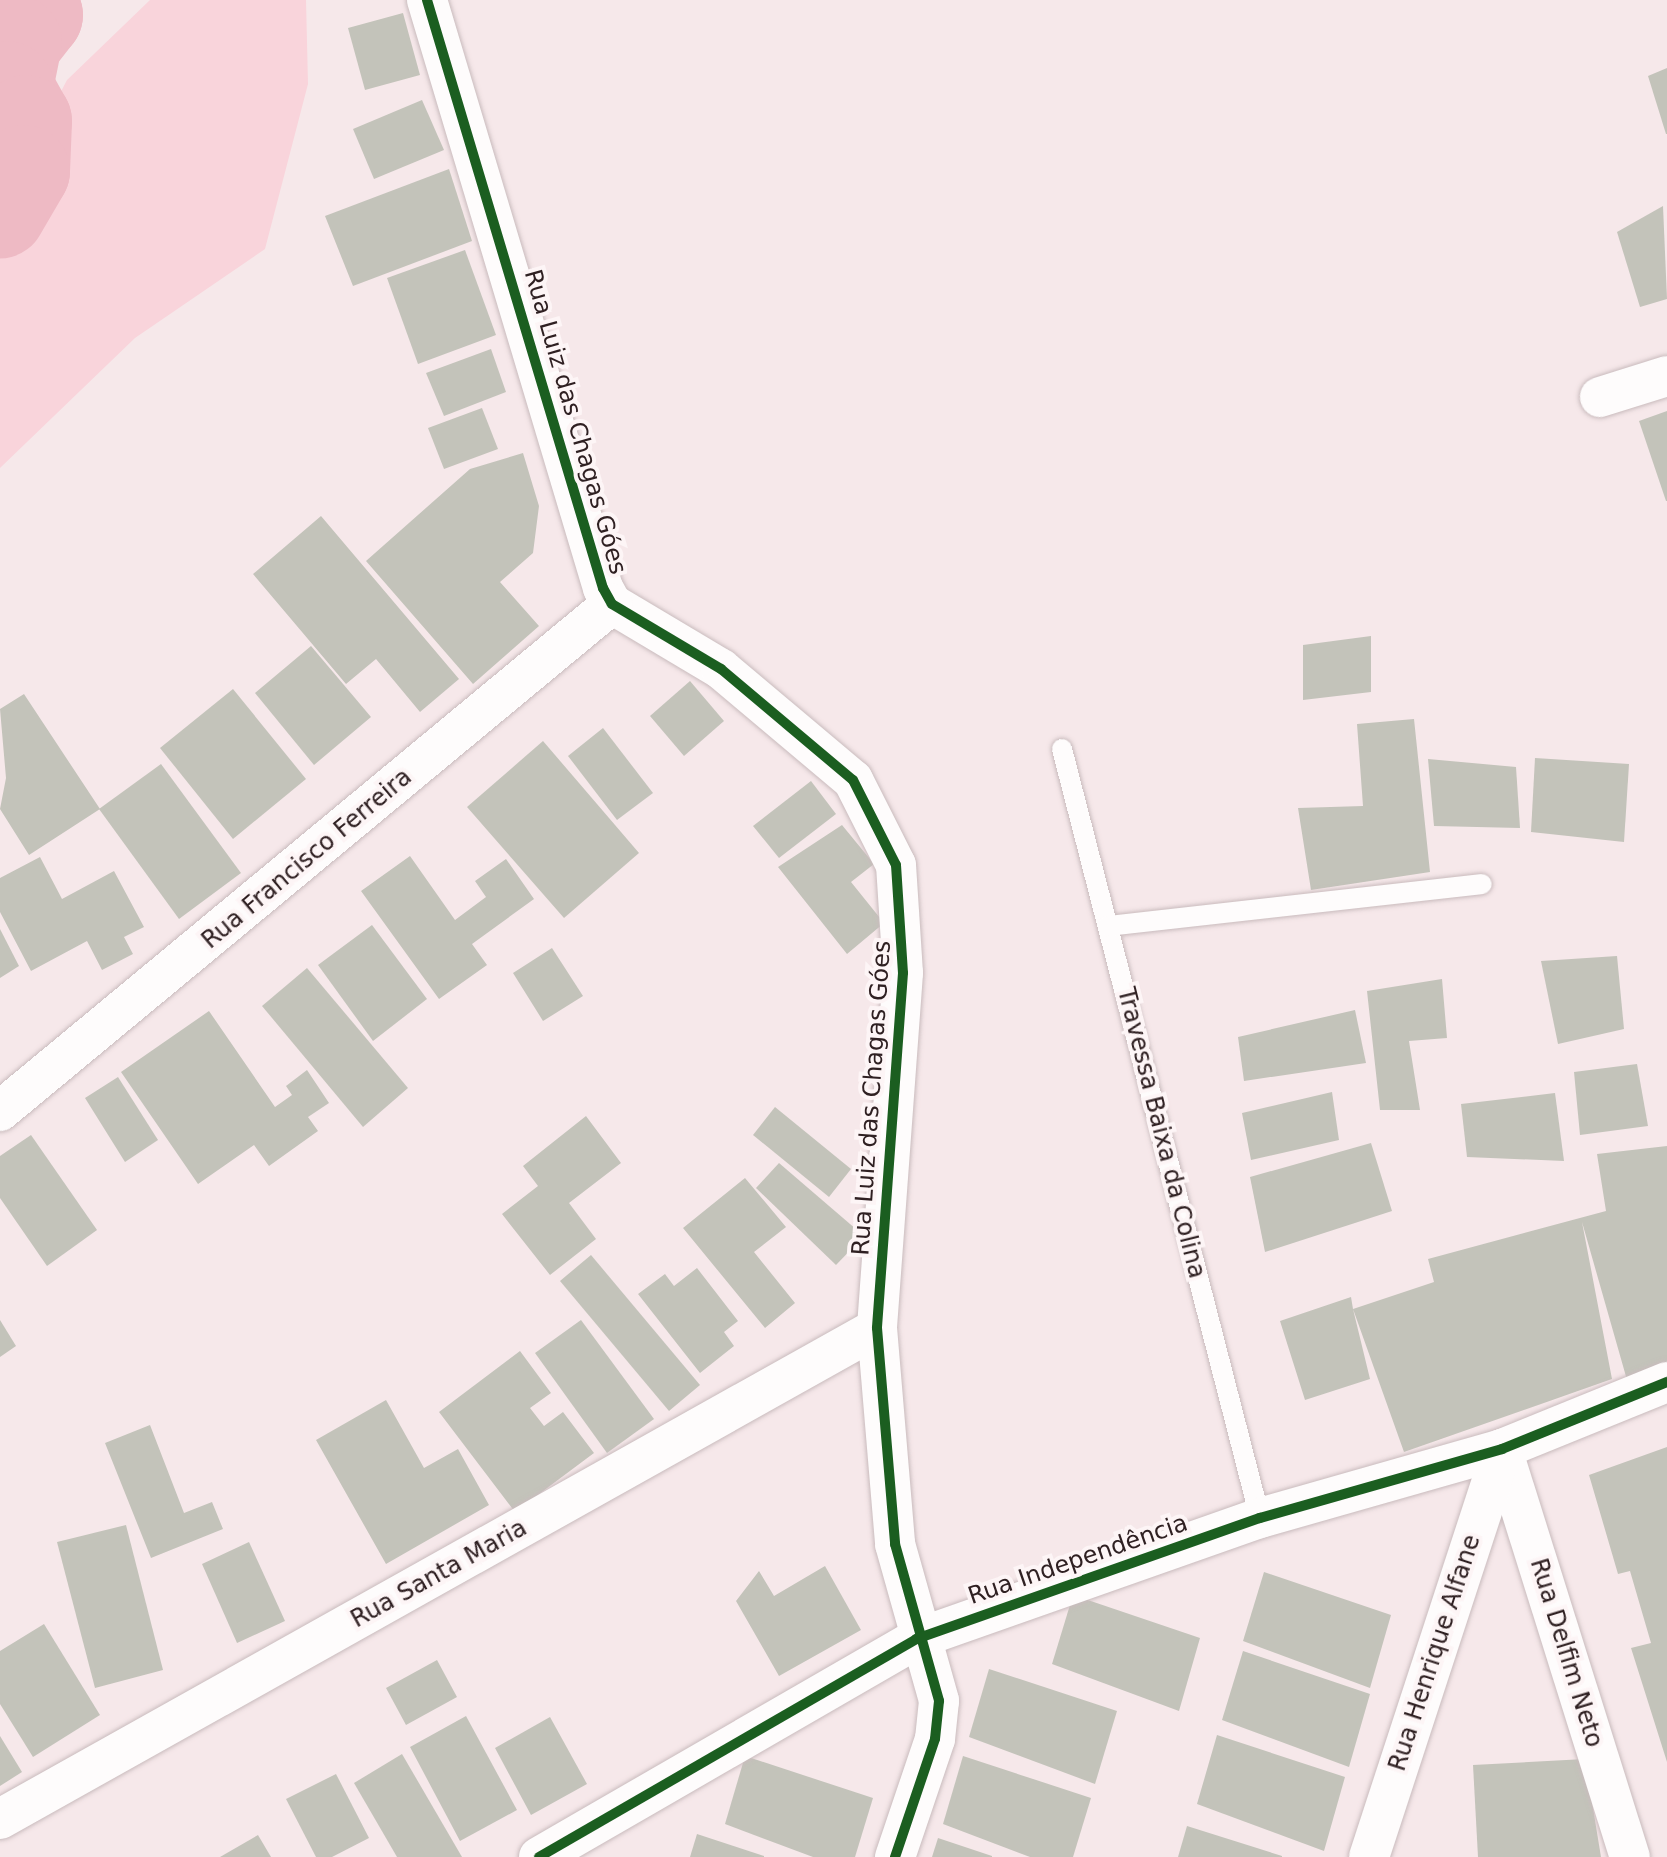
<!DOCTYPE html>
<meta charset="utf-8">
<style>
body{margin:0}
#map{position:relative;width:1667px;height:1857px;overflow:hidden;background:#f6e8ea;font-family:"DejaVu Sans",sans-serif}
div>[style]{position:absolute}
.green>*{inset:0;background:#f9d4db}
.river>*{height:92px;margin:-46px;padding:0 46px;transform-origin:46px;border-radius:46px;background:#eebac4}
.building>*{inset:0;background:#c3c3ba}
.roads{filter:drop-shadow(0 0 2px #c9bbbd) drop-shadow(0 0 2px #c9bbbd)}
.lane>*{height:20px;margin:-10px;padding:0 10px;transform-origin:10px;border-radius:10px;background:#fefcfc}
.street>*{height:40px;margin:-20px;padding:0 20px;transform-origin:20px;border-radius:20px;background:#fefcfc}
.cycleway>*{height:10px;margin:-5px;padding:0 5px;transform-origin:5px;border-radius:5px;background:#1b5e20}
span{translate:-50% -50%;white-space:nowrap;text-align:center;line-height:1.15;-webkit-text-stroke:8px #fdf5f6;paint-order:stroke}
.street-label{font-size:24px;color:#2f2022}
</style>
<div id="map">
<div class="green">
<i style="clip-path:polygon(0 0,58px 0,52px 17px,0 73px)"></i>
<i style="clip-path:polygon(150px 0,306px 0,308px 84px,265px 249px,135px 338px,0 468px,0 250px,40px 132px,67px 80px)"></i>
</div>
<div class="river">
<i style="left:0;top:6px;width:38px;rotate:14deg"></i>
<i style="left:37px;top:15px;width:34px;rotate:128deg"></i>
<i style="left:16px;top:42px;width:46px;rotate:101.3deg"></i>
<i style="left:7px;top:87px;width:39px;rotate:61deg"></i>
<i style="left:26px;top:121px;width:50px;rotate:92.3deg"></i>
<i style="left:24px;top:171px;width:48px;rotate:120.3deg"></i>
</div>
<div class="building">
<i style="clip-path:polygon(403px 13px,420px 75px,365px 90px,348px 28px)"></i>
<i style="clip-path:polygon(1667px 68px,1667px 134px,1666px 134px,1648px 76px)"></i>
<i style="clip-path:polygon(422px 100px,444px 150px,374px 179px,353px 129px)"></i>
<i style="clip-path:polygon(449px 169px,472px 241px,353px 286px,325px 216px)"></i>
<i style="clip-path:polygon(1663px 206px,1667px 299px,1640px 307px,1617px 232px)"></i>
<i style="clip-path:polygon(465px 250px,496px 335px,418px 364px,387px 278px)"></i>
<i style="clip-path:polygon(491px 349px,506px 392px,444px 416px,426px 373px)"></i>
<i style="clip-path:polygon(482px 408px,498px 449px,444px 469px,428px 428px)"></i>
<i style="clip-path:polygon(1667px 411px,1667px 501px,1666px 501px,1639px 421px)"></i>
<i style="clip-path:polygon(523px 453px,539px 506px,533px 553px,500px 582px,539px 626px,473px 684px,366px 561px,470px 469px)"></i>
<i style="clip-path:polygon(321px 516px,459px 679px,420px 712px,376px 659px,346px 684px,253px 574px)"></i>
<i style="clip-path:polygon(1371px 636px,1371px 692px,1303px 700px,1303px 645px)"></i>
<i style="clip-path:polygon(311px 646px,371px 717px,314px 765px,255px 693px)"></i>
<i style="clip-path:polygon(690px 681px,724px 721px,684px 756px,650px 716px)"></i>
<i style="clip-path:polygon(233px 689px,306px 779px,233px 839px,160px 748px)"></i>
<i style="clip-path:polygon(24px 694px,100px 809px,29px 855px,0 809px,6px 778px,0 709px)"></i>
<i style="clip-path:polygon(1414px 719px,1430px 872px,1311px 890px,1298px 808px,1363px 806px,1357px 724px)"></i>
<i style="clip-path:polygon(603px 728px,653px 793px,617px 820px,568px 756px)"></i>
<i style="clip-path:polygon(543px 741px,639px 853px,564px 918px,467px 807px)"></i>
<i style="clip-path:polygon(1535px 758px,1629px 764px,1624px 842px,1531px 832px)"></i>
<i style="clip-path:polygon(1428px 759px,1516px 767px,1520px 828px,1434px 826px)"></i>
<i style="clip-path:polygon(161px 764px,241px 873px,179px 919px,99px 809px)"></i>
<i style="clip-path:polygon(811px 781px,836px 814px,779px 858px,753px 826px)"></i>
<i style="clip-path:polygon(842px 825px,874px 864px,851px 882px,884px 923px,847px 954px,778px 867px)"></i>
<i style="clip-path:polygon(410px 856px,455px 920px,486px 897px,475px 881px,506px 859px,534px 899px,472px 944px,487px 965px,439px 999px,361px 891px)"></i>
<i style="clip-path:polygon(40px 857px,62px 899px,114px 871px,144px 927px,124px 937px,133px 954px,102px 970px,87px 941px,31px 971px,0 912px,0 878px)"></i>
<i style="clip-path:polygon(372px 925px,427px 999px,373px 1041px,318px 965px)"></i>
<i style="clip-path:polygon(0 929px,19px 966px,0 978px)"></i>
<i style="clip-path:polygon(552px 948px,583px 996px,543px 1021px,513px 973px)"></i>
<i style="clip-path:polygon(1617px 956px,1624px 1029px,1558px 1044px,1541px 961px)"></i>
<i style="clip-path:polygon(307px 968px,408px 1088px,363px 1127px,262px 1006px)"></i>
<i style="clip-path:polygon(1442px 979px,1447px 1038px,1409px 1041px,1420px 1110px,1380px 1110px,1367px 991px)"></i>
<i style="clip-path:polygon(1355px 1010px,1366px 1063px,1244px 1081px,1238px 1037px)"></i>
<i style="clip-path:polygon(209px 1011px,275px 1107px,292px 1095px,286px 1086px,307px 1070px,329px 1103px,308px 1117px,318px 1131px,269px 1166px,254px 1145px,198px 1184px,121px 1072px)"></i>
<i style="clip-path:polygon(1637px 1064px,1648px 1126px,1580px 1135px,1574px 1072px)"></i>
<i style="clip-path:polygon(118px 1077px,158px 1140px,125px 1162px,85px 1098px)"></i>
<i style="clip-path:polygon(1332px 1092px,1339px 1140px,1251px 1160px,1242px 1113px)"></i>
<i style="clip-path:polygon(1555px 1093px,1564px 1161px,1467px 1157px,1461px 1104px)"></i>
<i style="clip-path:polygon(775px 1107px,851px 1169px,829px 1197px,753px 1135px)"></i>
<i style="clip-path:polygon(586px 1116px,621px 1163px,569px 1203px,596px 1239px,550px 1275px,502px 1214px,538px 1186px,523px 1166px)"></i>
<i style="clip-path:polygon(31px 1135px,97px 1230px,47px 1266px,0 1198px,0 1156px)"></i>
<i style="clip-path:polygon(1371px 1143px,1392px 1211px,1265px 1252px,1250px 1177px)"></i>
<i style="clip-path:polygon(1667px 1146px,1667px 1363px,1627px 1380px,1582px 1222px,1612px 1379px,1404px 1452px,1353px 1309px,1370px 1379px,1305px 1400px,1280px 1321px,1351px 1297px,1353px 1309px,1434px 1282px,1428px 1259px,1606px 1211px,1597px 1154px)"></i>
<i style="clip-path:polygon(779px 1163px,864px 1236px,836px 1265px,756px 1188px)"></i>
<i style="clip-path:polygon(745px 1178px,786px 1227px,754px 1252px,795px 1303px,765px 1328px,683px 1228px)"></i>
<i style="clip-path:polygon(591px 1255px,700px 1385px,669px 1411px,560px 1281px)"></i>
<i style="clip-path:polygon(697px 1268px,738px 1321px,724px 1332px,734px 1346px,700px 1373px,638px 1294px,665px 1274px,674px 1286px)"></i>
<i style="clip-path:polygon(0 1320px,16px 1346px,0 1357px)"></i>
<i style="clip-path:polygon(581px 1320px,654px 1419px,607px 1453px,535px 1353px)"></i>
<i style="clip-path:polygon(520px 1351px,551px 1393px,530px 1408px,544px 1426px,563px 1412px,594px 1453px,515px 1512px,439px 1412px)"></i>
<i style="clip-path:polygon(386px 1400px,424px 1468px,458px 1449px,489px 1505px,386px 1564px,316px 1440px)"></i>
<i style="clip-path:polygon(150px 1425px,184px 1513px,212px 1502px,223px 1529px,151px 1558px,105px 1443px)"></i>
<i style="clip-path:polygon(1667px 1447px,1667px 1762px,1631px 1648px,1651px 1643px,1630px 1571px,1618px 1574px,1589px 1475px)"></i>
<i style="clip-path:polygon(126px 1525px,163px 1670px,95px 1688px,57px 1542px)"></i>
<i style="clip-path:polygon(249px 1542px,285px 1621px,237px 1643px,202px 1564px)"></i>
<i style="clip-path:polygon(825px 1566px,861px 1630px,779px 1676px,736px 1601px,759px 1571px,774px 1596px)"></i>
<i style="clip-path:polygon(1264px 1572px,1391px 1615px,1370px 1688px,1243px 1641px)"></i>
<i style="clip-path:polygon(1073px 1595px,1200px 1638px,1179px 1711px,1052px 1664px)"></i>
<i style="clip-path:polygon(44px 1624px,100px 1715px,33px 1757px,0 1704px,0 1651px)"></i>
<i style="clip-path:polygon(1243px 1651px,1370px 1694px,1349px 1767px,1222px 1720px)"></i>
<i style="clip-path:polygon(437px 1660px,457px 1697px,406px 1725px,386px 1688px)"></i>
<i style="clip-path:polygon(989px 1669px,1117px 1711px,1095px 1784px,969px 1737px)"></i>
<i style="clip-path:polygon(466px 1716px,517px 1810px,460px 1841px,410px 1747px)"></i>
<i style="clip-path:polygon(550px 1717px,587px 1784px,531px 1815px,495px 1748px)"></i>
<i style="clip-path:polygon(1217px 1735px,1345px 1777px,1324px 1851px,1197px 1804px)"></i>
<i style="clip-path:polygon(0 1736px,22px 1772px,0 1786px)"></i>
<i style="clip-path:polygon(402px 1754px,462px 1857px,397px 1857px,354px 1783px)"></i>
<i style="clip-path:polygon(745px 1756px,873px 1798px,855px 1857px,813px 1857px,725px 1824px)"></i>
<i style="clip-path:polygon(963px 1756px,1091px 1798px,1073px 1857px,1030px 1857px,943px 1824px)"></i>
<i style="clip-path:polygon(1585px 1759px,1601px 1857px,1478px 1857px,1473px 1765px)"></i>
<i style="clip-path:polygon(336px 1774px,369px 1838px,332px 1857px,316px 1857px,286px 1799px)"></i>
<i style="clip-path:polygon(1187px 1826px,1282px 1856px,1282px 1857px,1178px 1857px)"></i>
<i style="clip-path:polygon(697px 1834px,764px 1856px,764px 1857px,690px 1857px)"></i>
<i style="clip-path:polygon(258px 1835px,271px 1857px,220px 1857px)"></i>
<i style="clip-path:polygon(938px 1838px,992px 1856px,992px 1857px,932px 1857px)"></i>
</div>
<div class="roads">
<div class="lane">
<i style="left:1062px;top:749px;width:794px;rotate:75.56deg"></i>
<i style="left:1108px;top:926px;width:376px;rotate:-6.4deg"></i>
</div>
<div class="street">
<i style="left:427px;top:0;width:614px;rotate:73.34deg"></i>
<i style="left:603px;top:588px;width:18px;rotate:61deg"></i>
<i style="left:612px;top:604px;width:127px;rotate:30.8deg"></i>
<i style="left:721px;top:669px;width:172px;rotate:40.1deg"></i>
<i style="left:853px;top:780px;width:95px;rotate:63.2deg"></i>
<i style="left:896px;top:865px;width:108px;rotate:86.3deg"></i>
<i style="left:903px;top:973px;width:356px;rotate:94.2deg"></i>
<i style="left:877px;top:1328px;width:217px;rotate:85.2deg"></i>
<i style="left:895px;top:1544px;width:163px;rotate:74.3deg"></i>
<i style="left:939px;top:1701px;width:38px;rotate:96deg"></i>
<i style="left:935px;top:1739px;width:125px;rotate:108.7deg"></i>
<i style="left:1600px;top:397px;width:70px;rotate:-17.4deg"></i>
<i style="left:0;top:1111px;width:795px;rotate:-39.64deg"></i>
<i style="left:1502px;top:1449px;width:428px;rotate:72.6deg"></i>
<i style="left:0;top:1819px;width:1005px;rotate:-29.24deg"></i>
<i style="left:539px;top:1857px;width:435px;rotate:-30deg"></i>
<i style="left:916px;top:1639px;width:365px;rotate:-19.4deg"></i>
<i style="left:1260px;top:1518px;width:252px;rotate:-15.9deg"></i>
<i style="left:1502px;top:1449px;width:178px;rotate:-22.1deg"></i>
<i style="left:1369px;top:1857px;width:429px;rotate:-71.9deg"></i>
</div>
</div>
<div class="cycleway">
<i style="left:427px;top:0;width:614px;rotate:73.34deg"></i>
<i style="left:603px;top:588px;width:18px;rotate:61deg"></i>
<i style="left:612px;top:604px;width:127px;rotate:30.8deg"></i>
<i style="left:721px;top:669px;width:172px;rotate:40.1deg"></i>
<i style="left:853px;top:780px;width:95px;rotate:63.2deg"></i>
<i style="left:896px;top:865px;width:108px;rotate:86.3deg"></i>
<i style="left:903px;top:973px;width:356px;rotate:94.2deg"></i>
<i style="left:877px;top:1328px;width:217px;rotate:85.2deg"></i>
<i style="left:895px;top:1544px;width:163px;rotate:74.3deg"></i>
<i style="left:939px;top:1701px;width:38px;rotate:96deg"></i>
<i style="left:935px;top:1739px;width:125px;rotate:108.7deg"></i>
<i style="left:539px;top:1857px;width:435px;rotate:-30deg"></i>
<i style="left:916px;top:1639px;width:365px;rotate:-19.4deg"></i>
<i style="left:1260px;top:1518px;width:252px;rotate:-15.9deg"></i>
<i style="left:1502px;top:1449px;width:178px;rotate:-22.1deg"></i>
</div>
<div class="street-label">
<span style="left:575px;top:422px;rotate:74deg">Rua Luiz das Chagas Góes</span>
<span style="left:307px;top:859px;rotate:-40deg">Rua Francisco Ferreira</span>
<span style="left:872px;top:1098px;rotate:-86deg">Rua Luiz das Chagas Góes</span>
<span style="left:1161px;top:1133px;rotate:76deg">Travessa Baixa da Colina</span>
<span style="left:1078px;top:1560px;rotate:-19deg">Rua Independência</span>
<span style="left:439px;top:1574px;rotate:-29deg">Rua Santa Maria</span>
<span style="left:1435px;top:1653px;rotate:-72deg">Rua Henrique Alfane</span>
<span style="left:1566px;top:1653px;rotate:73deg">Rua Delfim Neto</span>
</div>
</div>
